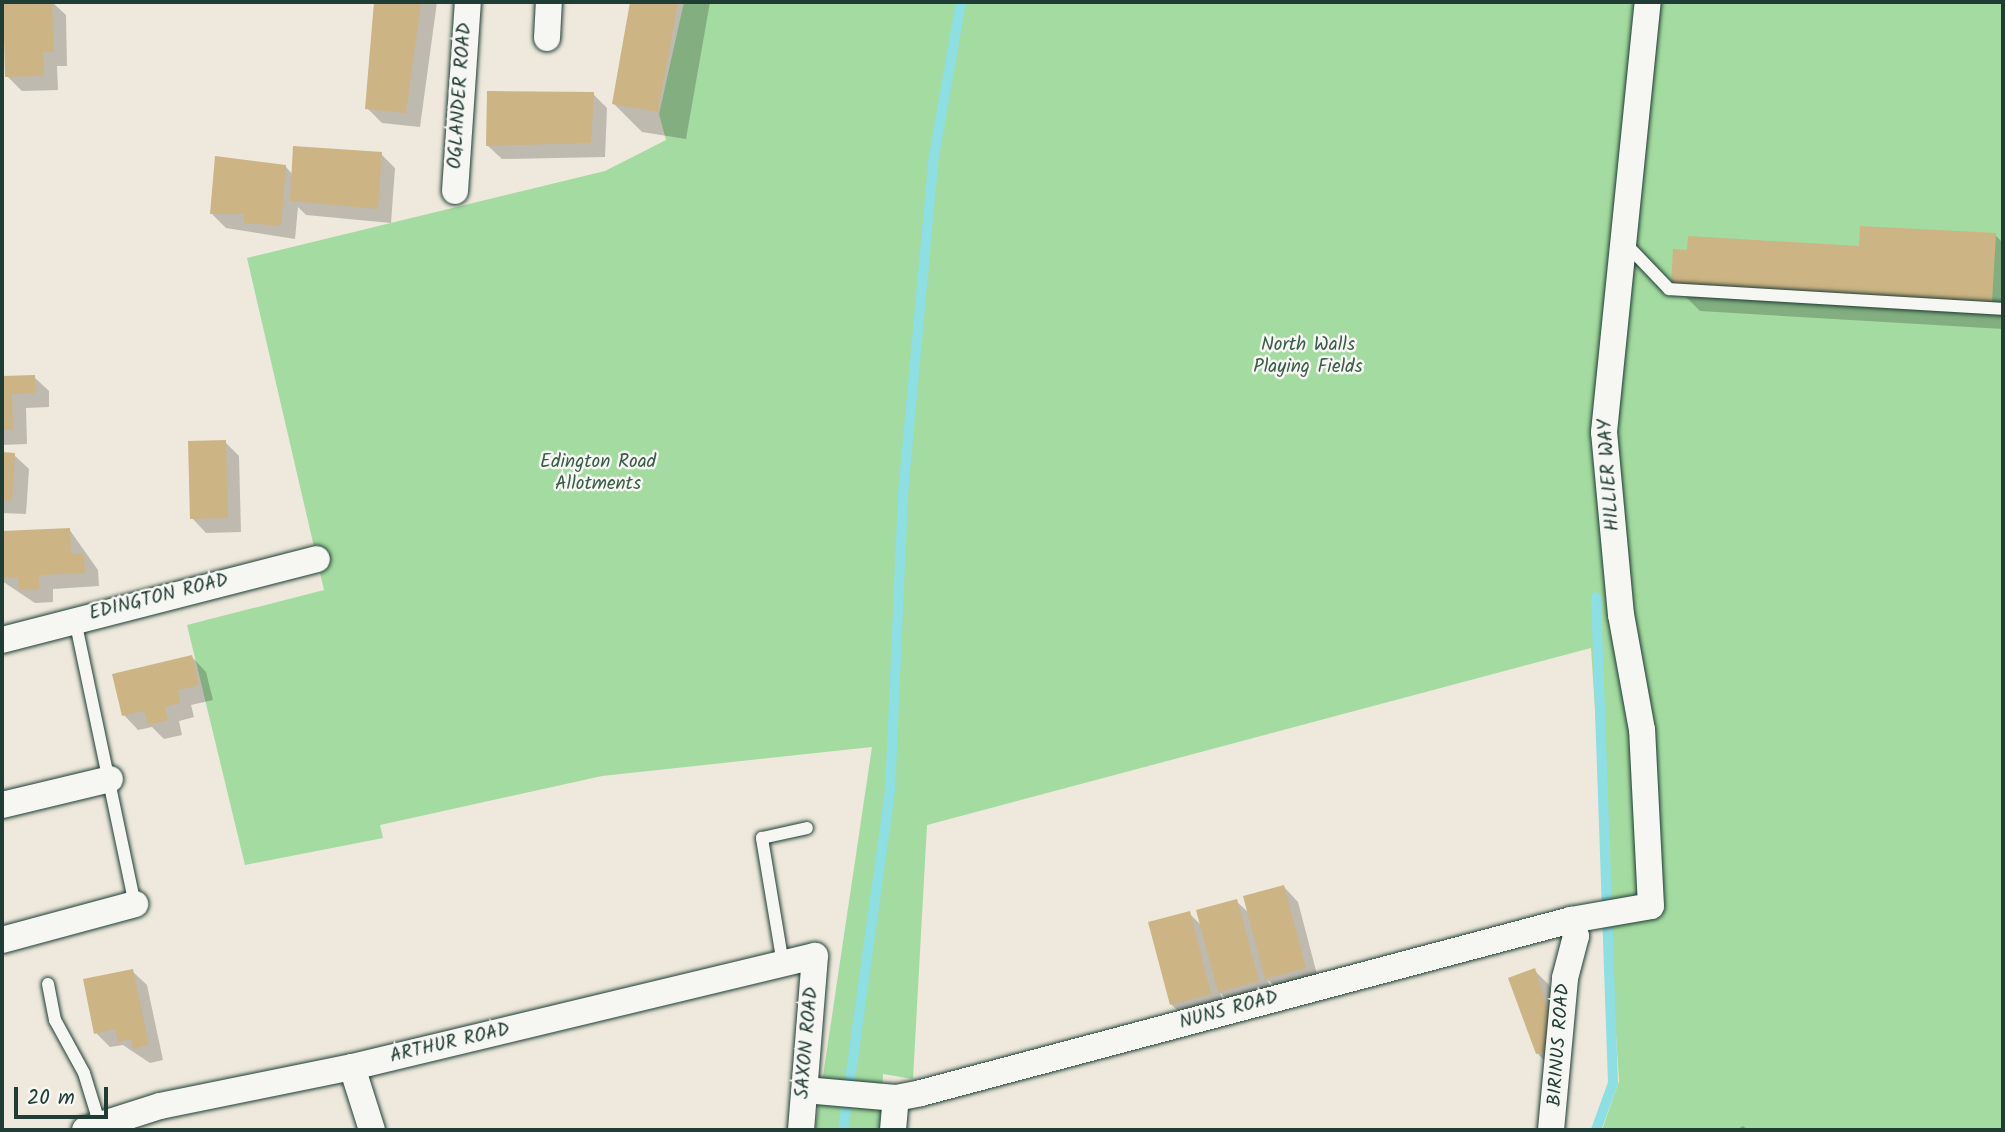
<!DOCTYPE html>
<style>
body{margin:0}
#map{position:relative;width:2005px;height:1132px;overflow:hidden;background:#eee9dc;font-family:Kalam,sans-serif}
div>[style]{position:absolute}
.green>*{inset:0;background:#a4dba0}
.shadow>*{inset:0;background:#0003}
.stream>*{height:10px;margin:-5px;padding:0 5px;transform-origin:5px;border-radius:5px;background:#8ddfe4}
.building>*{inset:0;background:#cdb484}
.roads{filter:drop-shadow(0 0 2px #1f3d34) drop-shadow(0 0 2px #1f3d34)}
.service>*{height:12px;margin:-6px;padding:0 6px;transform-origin:6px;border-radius:6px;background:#f6f6f2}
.minor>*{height:26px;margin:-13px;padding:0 13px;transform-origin:13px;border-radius:13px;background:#f6f6f2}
span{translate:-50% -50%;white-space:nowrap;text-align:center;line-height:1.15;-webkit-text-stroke:5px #f6f6f2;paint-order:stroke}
.street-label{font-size:19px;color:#1f3d34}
.park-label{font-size:19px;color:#3a5d4a}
.frame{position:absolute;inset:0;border:4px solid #1f3d34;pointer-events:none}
.scale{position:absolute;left:14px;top:1087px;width:94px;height:32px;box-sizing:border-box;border:4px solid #1f3d34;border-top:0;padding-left:9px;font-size:21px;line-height:24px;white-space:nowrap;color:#1f3d34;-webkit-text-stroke:5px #f6f6f2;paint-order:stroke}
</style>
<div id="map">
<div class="green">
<i style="clip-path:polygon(684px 2px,2003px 2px,2003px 1130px,1602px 1130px,1619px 1081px,1591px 648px,927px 825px,913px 1079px,883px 1074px,880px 1130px,815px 1130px,872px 747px,602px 776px,380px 825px,383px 838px,245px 865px,187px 625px,324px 590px,247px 258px,605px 171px,666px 140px,659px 114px)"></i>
</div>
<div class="shadow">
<i style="clip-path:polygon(52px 2px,66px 15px,67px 66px,57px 66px,58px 90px,22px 91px,7px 76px,4px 3px)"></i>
<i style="clip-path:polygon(376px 2px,437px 2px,420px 127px,382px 123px,367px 108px)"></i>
<i style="clip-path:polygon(632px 2px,710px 2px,686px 139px,642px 132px,614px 104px)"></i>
<i style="clip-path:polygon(593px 94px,607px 108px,605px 157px,502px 159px,487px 145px)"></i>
<i style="clip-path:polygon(381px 154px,395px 168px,391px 223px,306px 215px,298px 207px,295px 239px,226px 228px,212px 214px,286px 167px,293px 175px)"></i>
<i style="clip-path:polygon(1995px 235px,2003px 243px,2003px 329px,1700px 311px,1672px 283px,1860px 247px)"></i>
<i style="clip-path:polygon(34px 377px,49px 391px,49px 407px,26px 408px,27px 444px,2px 445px,2px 378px)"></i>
<i style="clip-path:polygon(225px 442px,239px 456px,241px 532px,206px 533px,192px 518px)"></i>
<i style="clip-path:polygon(2px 454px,14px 455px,29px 469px,26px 514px,2px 513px)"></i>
<i style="clip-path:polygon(69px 529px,98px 570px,99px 586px,53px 589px,53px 602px,35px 603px,2px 581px,2px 533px)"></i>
<i style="clip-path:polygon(192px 657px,206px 672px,213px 700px,191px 705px,194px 717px,179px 721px,182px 735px,164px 739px,152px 727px,138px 730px,124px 715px)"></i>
<i style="clip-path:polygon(1284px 887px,1298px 902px,1319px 982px,1281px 992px,1268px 980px,1272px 996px,1234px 1006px,1220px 993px,1225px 1008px,1186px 1019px,1171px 1004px,1189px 913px,1202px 926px,1236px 901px,1249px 913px)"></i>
<i style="clip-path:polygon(1534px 970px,1549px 985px,1568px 1045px,1552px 1068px,1537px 1053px)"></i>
<i style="clip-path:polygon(132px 971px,147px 985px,163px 1060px,150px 1063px,123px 1045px,110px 1047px,96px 1033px)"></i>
<i style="clip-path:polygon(1743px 1126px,1748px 1130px,1736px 1130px)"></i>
</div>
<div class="stream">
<i style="left:843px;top:1130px;width:340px;rotate:-82.1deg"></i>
<i style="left:890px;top:793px;width:299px;rotate:-87.5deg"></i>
<i style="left:903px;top:494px;width:333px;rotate:-84.8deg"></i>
<i style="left:933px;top:162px;width:162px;rotate:-80.1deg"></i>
<i style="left:1596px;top:1130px;width:50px;rotate:-70.1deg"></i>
<i style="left:1613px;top:1083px;width:486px;rotate:-92deg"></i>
</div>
<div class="building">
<i style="clip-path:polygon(3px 2px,52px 2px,54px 52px,43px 52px,44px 76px,5px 77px)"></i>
<i style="clip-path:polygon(374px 2px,421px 2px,406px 113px,365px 109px)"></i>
<i style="clip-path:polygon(630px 2px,678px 2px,658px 112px,612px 104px)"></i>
<i style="clip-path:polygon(487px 91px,594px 92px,591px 143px,486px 146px)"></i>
<i style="clip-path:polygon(293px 146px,382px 152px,378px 209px,290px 201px)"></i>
<i style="clip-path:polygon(215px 156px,286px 165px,281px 226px,244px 223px,243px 214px,210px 214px)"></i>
<i style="clip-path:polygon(1860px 226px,1996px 233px,1992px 302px,1671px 284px,1673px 249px,1687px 250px,1688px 236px,1859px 246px)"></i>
<i style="clip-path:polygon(35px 375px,35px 393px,12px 394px,13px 430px,2px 430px,2px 376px)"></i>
<i style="clip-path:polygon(226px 440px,228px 518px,190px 519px,188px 441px)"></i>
<i style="clip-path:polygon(2px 452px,15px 453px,12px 501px,2px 500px)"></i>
<i style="clip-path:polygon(70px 528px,71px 554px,84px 554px,85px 573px,39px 575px,39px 589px,19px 590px,18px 577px,2px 578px,2px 531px)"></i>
<i style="clip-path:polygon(192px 655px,199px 685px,178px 690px,180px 703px,165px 707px,168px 720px,148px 725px,144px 711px,122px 716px,112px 674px)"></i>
<i style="clip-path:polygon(1284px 885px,1306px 968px,1265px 979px,1243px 896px)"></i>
<i style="clip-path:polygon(1237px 899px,1259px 981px,1218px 992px,1196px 910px)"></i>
<i style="clip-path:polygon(1190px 911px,1211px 994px,1170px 1005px,1148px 922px)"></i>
<i style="clip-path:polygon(1535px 968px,1554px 1030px,1554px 1049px,1536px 1054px,1508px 978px)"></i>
<i style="clip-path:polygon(133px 969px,149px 1045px,133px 1049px,131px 1039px,118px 1042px,115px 1029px,94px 1034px,83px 979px)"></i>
</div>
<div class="roads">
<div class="service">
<i style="left:1624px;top:242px;width:65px;rotate:46.2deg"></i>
<i style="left:1669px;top:289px;width:335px;rotate:3.4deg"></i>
<i style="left:75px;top:620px;width:290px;rotate:78.1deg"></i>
<i style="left:783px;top:964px;width:128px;rotate:-99.5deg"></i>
<i style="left:762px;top:838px;width:46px;rotate:-12.5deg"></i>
<i style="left:48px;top:984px;width:37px;rotate:79deg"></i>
<i style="left:55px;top:1020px;width:60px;rotate:61.3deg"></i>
<i style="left:84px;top:1073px;width:54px;rotate:72.9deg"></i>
</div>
<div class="minor">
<i style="left:547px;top:38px;width:36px;rotate:-87deg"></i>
<i style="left:455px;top:191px;width:189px;rotate:-86.1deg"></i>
<i style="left:2px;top:640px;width:325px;rotate:-14.4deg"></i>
<i style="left:2px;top:805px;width:111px;rotate:-13.5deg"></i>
<i style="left:2px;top:940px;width:138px;rotate:-15.1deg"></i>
<i style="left:352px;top:1067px;width:66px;rotate:72.4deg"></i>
<i style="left:805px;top:1090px;width:91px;rotate:5deg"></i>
<i style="left:896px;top:1098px;width:25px;rotate:-11deg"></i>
<i style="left:921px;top:1093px;width:673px;rotate:-14.9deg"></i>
<i style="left:1571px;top:920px;width:81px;rotate:-9.9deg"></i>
<i style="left:1651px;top:906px;width:176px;rotate:-92.9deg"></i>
<i style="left:1642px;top:730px;width:117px;rotate:-100.3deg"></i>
<i style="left:1621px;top:615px;width:184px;rotate:-95.3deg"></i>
<i style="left:1604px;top:432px;width:432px;rotate:-84.2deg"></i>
<i style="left:85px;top:1130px;width:79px;rotate:-17.7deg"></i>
<i style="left:160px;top:1106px;width:196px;rotate:-11.5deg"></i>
<i style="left:352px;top:1067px;width:476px;rotate:-13.5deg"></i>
<i style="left:815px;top:956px;width:175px;rotate:94.6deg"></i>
<i style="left:893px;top:1130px;width:32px;rotate:-85deg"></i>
<i style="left:1551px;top:1130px;width:153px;rotate:-84.7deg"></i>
<i style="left:1565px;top:978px;width:43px;rotate:-75.3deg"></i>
<i style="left:1576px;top:936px;width:17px;rotate:-107deg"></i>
</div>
</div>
<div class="street-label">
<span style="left:461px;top:96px;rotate:-86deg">OGLANDER ROAD</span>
<span style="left:1610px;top:475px;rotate:-94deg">HILLIER WAY</span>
<span style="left:159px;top:598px;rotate:-14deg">EDINGTON ROAD</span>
<span style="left:1229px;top:1011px;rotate:-15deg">NUNS ROAD</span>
<span style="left:808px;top:1043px;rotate:-85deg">SAXON ROAD</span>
<span style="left:450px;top:1044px;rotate:-13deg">ARTHUR ROAD</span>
<span style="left:1560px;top:1045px;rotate:-86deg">BIRINUS ROAD</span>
</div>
<div class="park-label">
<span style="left:1308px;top:357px">North Walls<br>Playing Fields</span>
<span style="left:598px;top:474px">Edington Road<br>Allotments</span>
</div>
<div class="frame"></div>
<div class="scale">20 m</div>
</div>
